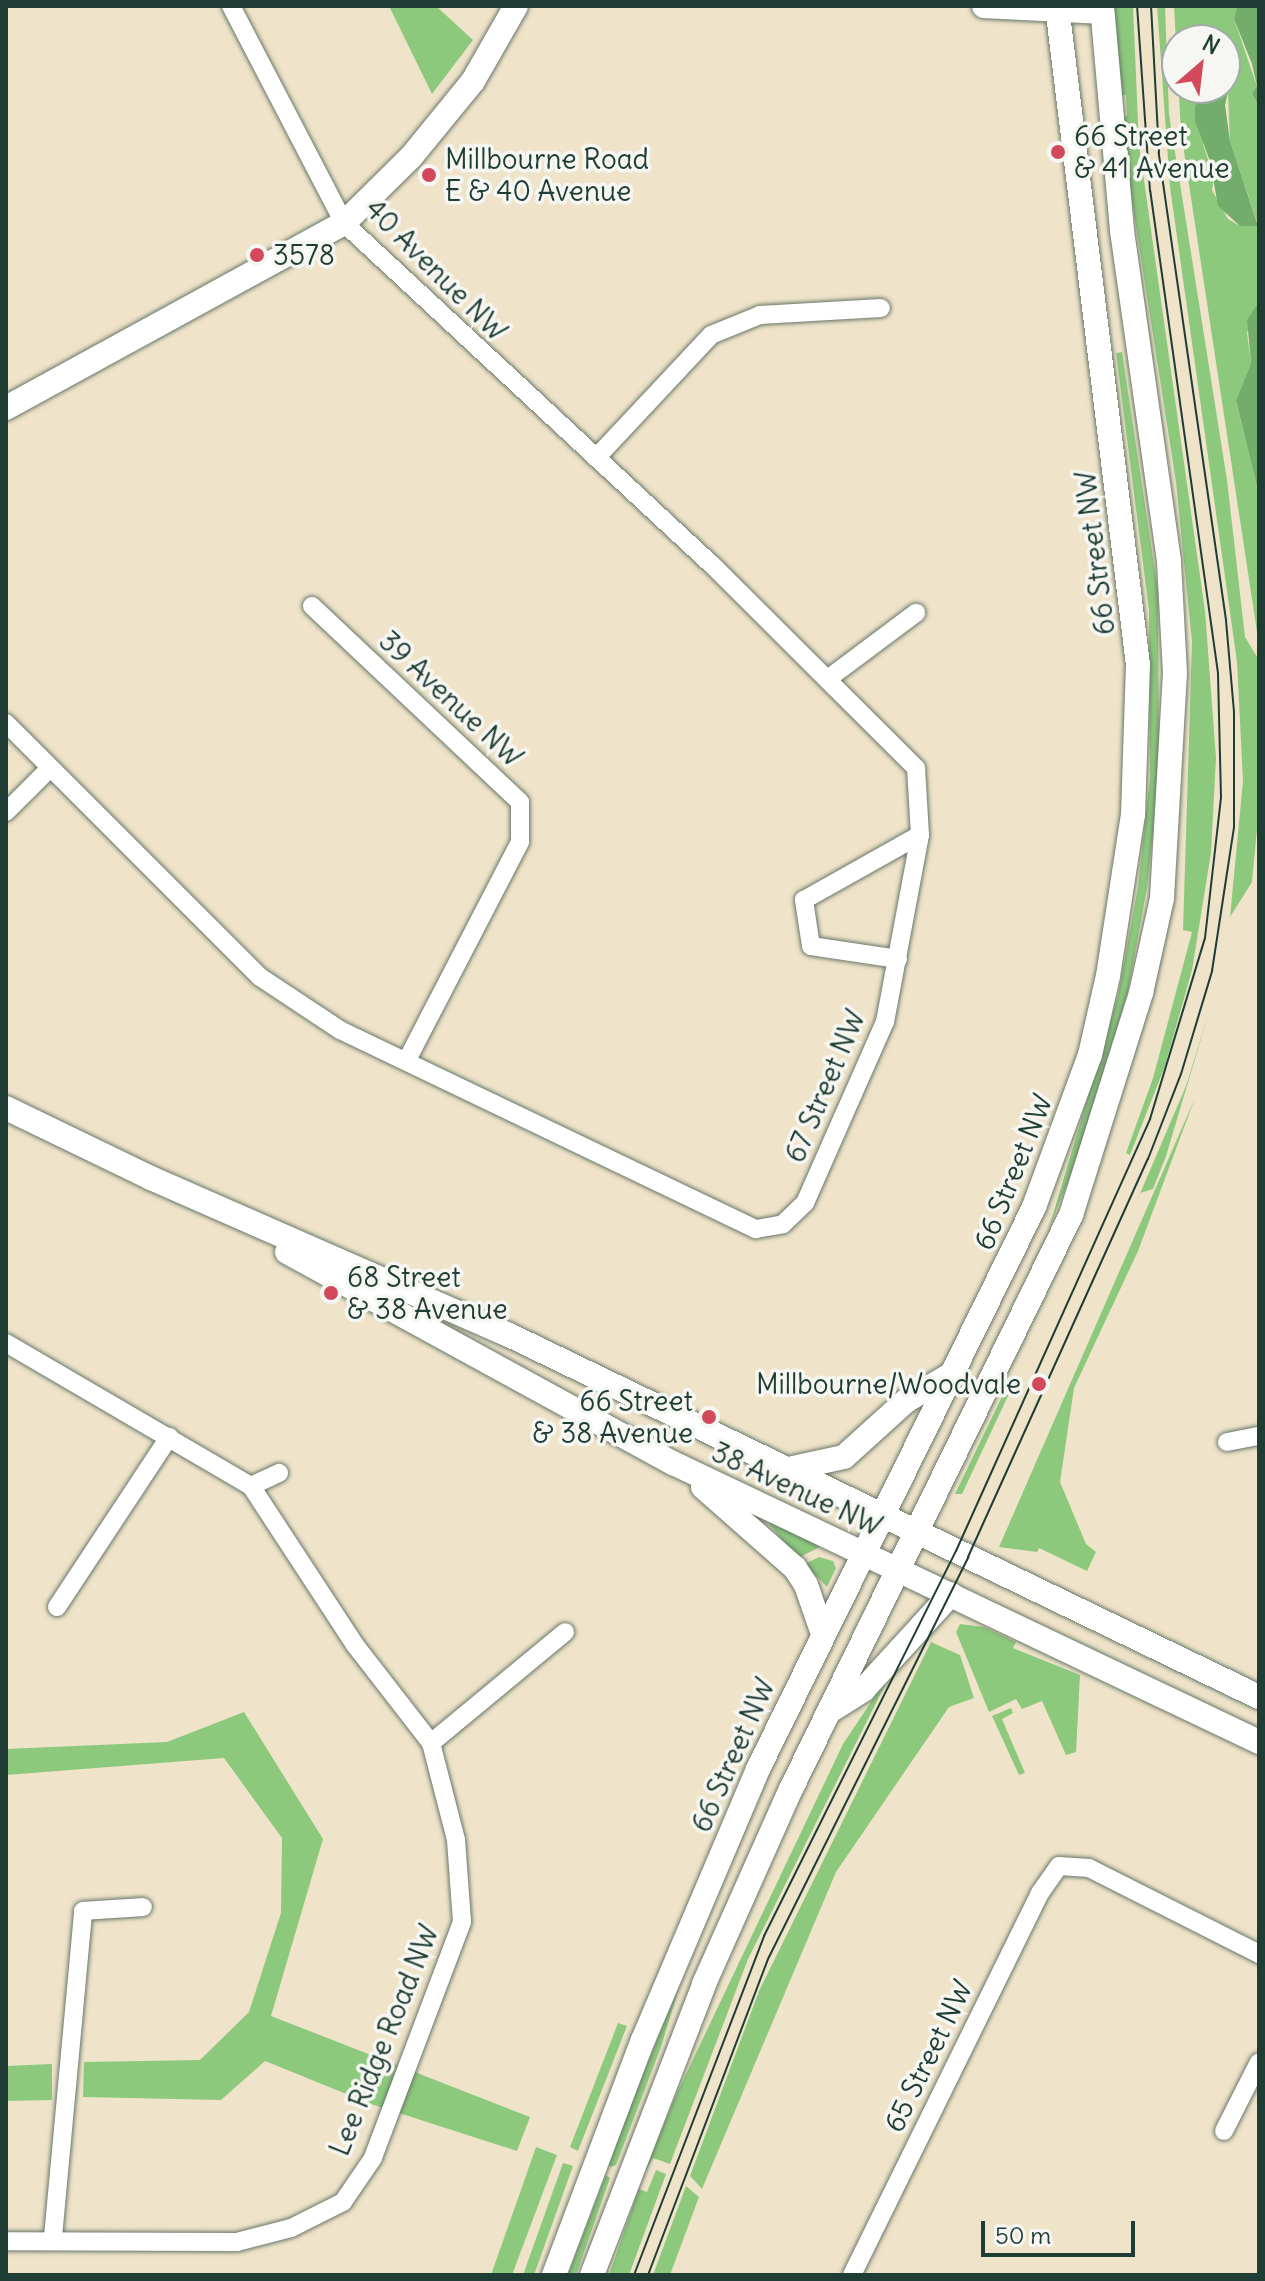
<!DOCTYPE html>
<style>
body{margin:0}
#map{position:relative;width:1265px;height:2281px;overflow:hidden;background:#efe4ca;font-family:Delius,sans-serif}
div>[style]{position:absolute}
.green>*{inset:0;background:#8dc97d}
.forest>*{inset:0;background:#72ad6c}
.roads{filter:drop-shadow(0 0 2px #687768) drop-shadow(0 0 2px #687768)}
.street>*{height:18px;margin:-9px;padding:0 9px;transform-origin:9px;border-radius:9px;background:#fff}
.secondary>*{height:24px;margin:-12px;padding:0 12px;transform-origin:12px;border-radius:12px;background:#fff}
.tram>*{height:2px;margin:-1px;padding:0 1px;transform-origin:1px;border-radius:1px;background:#1f3d34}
.dots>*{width:22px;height:22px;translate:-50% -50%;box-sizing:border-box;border:4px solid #f6f6f2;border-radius:50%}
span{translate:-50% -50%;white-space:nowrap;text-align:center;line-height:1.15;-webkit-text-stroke:7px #f6f6f2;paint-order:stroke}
.poi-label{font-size:28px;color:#1f3d34}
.left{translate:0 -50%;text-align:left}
.right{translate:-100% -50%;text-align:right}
.street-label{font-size:28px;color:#1f3d34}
.frame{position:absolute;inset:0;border:8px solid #1f3d34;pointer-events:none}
.north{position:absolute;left:1161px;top:24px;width:80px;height:80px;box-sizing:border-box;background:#f6f6f2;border:2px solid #a0aca6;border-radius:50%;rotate:28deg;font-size:22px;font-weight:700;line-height:32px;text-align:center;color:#1f3d34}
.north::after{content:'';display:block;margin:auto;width:28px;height:36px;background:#d1495b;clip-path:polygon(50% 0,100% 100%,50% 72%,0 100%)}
.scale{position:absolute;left:981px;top:2221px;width:154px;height:36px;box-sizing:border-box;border:4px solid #1f3d34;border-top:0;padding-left:10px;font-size:24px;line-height:28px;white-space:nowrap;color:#1f3d34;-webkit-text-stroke:6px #f6f6f2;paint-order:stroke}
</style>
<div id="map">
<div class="green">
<i style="clip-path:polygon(389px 6px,436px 6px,473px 40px,432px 94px)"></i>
<i style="clip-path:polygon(1113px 6px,1133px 6px,1139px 145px,1205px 611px,1216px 758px,1211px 853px,1192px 970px,1165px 1066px,1130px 1155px,1126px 1153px,1153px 1078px,1192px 932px,1183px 930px,1192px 642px,1176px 482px,1119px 117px,1127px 116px,1126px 95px,1118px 95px)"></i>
<i style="clip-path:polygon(1157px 6px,1165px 6px,1169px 114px,1227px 480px,1245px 637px,1259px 660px,1259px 808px,1252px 882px,1230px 917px,1243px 781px,1237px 662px,1170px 187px)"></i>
<i style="clip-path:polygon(evenodd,1174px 6px,1237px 6px,1234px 19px,1257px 86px,1252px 93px,1259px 107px,1259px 302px,1247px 333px,1251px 363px,1236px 402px,1259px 495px,1259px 645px,1181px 132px,1174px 6px,1177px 40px,1225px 40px,1225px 88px,1177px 88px,1177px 40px,1174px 6px,1228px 93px,1230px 141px,1258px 225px,1240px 226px,1228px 219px,1212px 190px,1214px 177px,1203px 144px,1228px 93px)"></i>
<i style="clip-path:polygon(1122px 352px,1158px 591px,1159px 779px,1147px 888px,1127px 996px,1074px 1167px,1049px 1228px,1118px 996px,1138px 887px,1150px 778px,1149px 610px,1116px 353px)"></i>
<i style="clip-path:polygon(1210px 1009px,1166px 1156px,1153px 1189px,1140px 1193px,1136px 1203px,1186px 1086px)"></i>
<i style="clip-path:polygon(1195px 1098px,1138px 1251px,1074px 1388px,1060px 1482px,1086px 1544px,1096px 1552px,1087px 1571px,1039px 1548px,1037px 1552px,999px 1547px)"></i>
<i style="clip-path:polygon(1011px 1378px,1015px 1381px,962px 1494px,955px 1494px)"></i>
<i style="clip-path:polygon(772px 1521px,822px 1546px,798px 1558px,769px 1524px)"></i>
<i style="clip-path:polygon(819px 1557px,833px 1561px,836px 1568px,827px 1587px,805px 1564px)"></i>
<i style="clip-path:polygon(960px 1624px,984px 1627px,1016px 1642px,1013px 1648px,1080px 1675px,1076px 1752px,1066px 1755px,1042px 1701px,1022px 1709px,1016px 1699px,989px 1712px,956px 1632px)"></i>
<i style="clip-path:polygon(931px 1642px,960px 1655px,974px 1698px,949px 1707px,836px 1872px,702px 2189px,690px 2176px,759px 1991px)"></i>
<i style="clip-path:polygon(893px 1669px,748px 1959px,670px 2164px,653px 2158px,642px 2177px,677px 2093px,843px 1744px)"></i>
<i style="clip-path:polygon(1011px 1708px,1013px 1713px,1002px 1719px,1025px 1773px,1019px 1775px,992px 1716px)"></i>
<i style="clip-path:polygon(244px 1712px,323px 1839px,271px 2016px,530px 2117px,517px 2151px,371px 2104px,265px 2061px,221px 2100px,83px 2097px,84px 2062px,200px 2060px,249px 2012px,281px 1913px,282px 1838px,224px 1758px,6px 1775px,6px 1749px,167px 1742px)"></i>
<i style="clip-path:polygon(680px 1984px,661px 2047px,616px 2165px,611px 2167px,607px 2162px)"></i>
<i style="clip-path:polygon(618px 2023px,627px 2026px,578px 2151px,570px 2147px)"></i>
<i style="clip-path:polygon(52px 2064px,52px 2100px,6px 2101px,6px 2066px)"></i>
<i style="clip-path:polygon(536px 2147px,557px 2155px,512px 2275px,491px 2275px)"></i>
<i style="clip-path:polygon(563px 2163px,573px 2166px,534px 2275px,523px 2275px)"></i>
<i style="clip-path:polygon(656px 2170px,666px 2174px,629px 2275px,609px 2275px,639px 2189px,647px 2192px)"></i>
<i style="clip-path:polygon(606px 2175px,610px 2178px,576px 2275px,568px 2275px)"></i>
<i style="clip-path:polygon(686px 2186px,699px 2197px,670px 2275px,653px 2275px)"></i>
</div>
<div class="forest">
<i style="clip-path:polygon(1237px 6px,1259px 6px,1259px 107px,1252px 93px,1257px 86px,1252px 64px,1234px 19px)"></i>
<i style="clip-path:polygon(1207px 91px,1228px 92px,1225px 105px,1230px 141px,1258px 226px,1240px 226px,1218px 206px,1210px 161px,1195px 121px,1195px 106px)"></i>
<i style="clip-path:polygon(1259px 302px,1259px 495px,1236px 401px,1251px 363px,1247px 320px)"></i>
</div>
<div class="roads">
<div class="street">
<i style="left:596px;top:458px;width:168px;rotate:-46.9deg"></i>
<i style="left:711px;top:335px;width:53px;rotate:-22.2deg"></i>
<i style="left:760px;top:315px;width:121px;rotate:-3.3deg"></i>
<i style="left:312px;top:606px;width:286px;rotate:43.3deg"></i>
<i style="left:520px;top:802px;width:40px;rotate:90deg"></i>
<i style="left:520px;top:842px;width:246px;rotate:117.4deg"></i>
<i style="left:829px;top:678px;width:109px;rotate:-36.8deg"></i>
<i style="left:6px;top:723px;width:359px;rotate:45deg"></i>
<i style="left:260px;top:977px;width:96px;rotate:33.5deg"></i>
<i style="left:340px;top:1030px;width:461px;rotate:25.6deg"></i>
<i style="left:756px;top:1229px;width:27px;rotate:-10deg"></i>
<i style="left:783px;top:1224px;width:30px;rotate:-44deg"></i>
<i style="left:805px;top:1203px;width:198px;rotate:-66.2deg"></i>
<i style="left:885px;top:1022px;width:190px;rotate:-79.4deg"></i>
<i style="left:920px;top:835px;width:67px;rotate:-93.4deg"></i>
<i style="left:916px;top:768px;width:288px;rotate:-135.1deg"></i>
<i style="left:712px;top:565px;width:502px;rotate:-137.1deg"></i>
<i style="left:344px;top:223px;width:245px;rotate:-117.5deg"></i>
<i style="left:6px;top:812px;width:59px;rotate:-45deg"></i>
<i style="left:898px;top:959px;width:88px;rotate:-171.5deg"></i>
<i style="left:811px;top:946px;width:47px;rotate:-98.7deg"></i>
<i style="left:804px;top:900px;width:133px;rotate:-29.3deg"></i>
<i style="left:6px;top:1343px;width:284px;rotate:30.3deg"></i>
<i style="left:251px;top:1486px;width:190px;rotate:56.8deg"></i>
<i style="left:355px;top:1645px;width:124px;rotate:52.2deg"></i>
<i style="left:431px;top:1743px;width:100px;rotate:75.5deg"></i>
<i style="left:456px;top:1840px;width:82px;rotate:85.8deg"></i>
<i style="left:462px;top:1922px;width:252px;rotate:110.7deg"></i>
<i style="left:373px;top:2158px;width:53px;rotate:124.3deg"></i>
<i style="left:343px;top:2202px;width:58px;rotate:153.4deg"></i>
<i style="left:291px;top:2228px;width:56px;rotate:165.5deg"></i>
<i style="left:237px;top:2242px;width:231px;rotate:-179.8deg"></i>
<i style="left:1227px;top:1442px;width:33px;rotate:-11deg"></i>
<i style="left:251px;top:1486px;width:31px;rotate:-25deg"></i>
<i style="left:57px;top:1607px;width:204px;rotate:-56.6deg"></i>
<i style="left:431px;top:1743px;width:174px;rotate:-39.6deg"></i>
<i style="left:1224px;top:2131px;width:77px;rotate:-63.1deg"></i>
<i style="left:53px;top:2237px;width:327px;rotate:-84.7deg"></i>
<i style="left:83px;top:1911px;width:60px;rotate:-3.8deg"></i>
<i style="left:852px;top:2275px;width:426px;rotate:-63.8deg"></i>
<i style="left:1040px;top:1893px;width:33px;rotate:-55deg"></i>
<i style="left:1059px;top:1866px;width:30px;rotate:4deg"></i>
<i style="left:1089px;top:1868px;width:191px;rotate:26.8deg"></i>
</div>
<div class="secondary">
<i style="left:984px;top:6px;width:118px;rotate:2.9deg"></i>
<i style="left:6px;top:408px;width:385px;rotate:-28.7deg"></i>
<i style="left:344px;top:223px;width:94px;rotate:-44.6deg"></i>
<i style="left:411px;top:157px;width:98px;rotate:-50.8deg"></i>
<i style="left:473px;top:81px;width:86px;rotate:-60.2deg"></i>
<i style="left:6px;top:1108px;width:161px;rotate:25.8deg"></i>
<i style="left:151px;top:1178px;width:389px;rotate:23.7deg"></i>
<i style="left:507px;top:1334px;width:835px;rotate:25.77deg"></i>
<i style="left:287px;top:1252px;width:440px;rotate:28.7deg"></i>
<i style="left:673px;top:1463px;width:649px;rotate:25.46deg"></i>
<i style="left:793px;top:1468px;width:52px;rotate:-12.2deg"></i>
<i style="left:844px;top:1457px;width:84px;rotate:-42.1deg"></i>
<i style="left:906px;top:1401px;width:53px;rotate:-30.4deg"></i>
<i style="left:703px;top:1487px;width:123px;rotate:41.4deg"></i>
<i style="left:795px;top:1568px;width:20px;rotate:57deg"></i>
<i style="left:806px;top:1585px;width:52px;rotate:70.9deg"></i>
<i style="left:833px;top:1709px;width:36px;rotate:-32deg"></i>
<i style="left:863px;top:1690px;width:130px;rotate:-47.5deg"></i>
<i style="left:554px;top:2275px;width:251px;rotate:-69.3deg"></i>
<i style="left:643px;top:2040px;width:294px;rotate:-67deg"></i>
<i style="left:758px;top:1769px;width:626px;rotate:-63.84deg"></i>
<i style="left:1034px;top:1207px;width:162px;rotate:-69.8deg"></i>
<i style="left:1090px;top:1055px;width:81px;rotate:-77.2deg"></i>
<i style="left:1108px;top:976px;width:163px;rotate:-81.2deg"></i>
<i style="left:1133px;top:815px;width:150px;rotate:-88.1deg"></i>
<i style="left:1138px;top:665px;width:664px;rotate:-97.01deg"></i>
<i style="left:592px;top:2275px;width:312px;rotate:-68.9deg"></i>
<i style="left:704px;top:1984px;width:214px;rotate:-66deg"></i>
<i style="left:791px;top:1789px;width:639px;rotate:-64deg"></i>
<i style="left:1071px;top:1215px;width:233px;rotate:-72.5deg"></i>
<i style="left:1141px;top:993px;width:97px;rotate:-77.5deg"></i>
<i style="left:1162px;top:898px;width:225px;rotate:-86.7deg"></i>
<i style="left:1175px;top:673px;width:112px;rotate:-93.1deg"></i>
<i style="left:1169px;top:561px;width:334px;rotate:-98.1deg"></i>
<i style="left:1122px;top:230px;width:225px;rotate:-95.1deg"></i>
</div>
</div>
<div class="tram">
<i style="left:634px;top:2275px;width:363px;rotate:-69deg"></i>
<i style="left:764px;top:1936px;width:430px;rotate:-63.5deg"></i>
<i style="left:956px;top:1551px;width:474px;rotate:-65.8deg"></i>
<i style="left:1150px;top:1119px;width:189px;rotate:-73.1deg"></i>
<i style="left:1205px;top:938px;width:142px;rotate:-83.5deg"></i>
<i style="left:1221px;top:797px;width:124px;rotate:-91.4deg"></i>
<i style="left:1218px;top:673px;width:487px;rotate:-98deg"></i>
<i style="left:1150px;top:191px;width:185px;rotate:-94deg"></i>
<i style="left:648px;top:2275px;width:340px;rotate:-69.2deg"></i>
<i style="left:769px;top:1957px;width:447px;rotate:-63.5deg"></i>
<i style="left:968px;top:1557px;width:437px;rotate:-65.7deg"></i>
<i style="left:1148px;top:1159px;width:91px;rotate:-68.8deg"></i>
<i style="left:1181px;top:1074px;width:108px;rotate:-73.2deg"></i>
<i style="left:1212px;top:971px;width:145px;rotate:-81.3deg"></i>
<i style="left:1234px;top:828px;width:116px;rotate:-90deg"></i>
<i style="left:1234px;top:712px;width:92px;rotate:-95deg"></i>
<i style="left:1226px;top:620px;width:472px;rotate:-98.2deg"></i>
<i style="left:1159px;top:153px;width:147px;rotate:-93.1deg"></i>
</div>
<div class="dots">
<i style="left:1058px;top:152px;background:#d1495b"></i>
<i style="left:429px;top:175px;background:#d1495b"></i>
<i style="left:257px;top:255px;background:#d1495b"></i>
<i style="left:331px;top:1293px;background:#d1495b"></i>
<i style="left:1039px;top:1384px;background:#d1495b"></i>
<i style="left:709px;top:1417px;background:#d1495b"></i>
</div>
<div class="poi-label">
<span class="left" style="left:1074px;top:152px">66 Street<br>&amp; 41 Avenue</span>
<span class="left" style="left:445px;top:175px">Millbourne Road<br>E &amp; 40 Avenue</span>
<span class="left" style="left:273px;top:255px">3578</span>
<span class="left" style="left:347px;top:1293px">68 Street<br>&amp; 38 Avenue</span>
<span class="right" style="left:1021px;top:1384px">Millbourne/Woodvale</span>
<span class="right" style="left:693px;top:1417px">66 Street<br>&amp; 38 Avenue</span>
</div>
<div class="street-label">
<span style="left:436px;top:270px;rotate:45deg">40 Avenue NW</span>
<span style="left:1095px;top:553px;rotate:-97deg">66 Street NW</span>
<span style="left:451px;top:699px;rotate:43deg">39 Avenue NW</span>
<span style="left:825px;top:1086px;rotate:-67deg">67 Street NW</span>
<span style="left:1013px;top:1172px;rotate:-68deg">66 Street NW</span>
<span style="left:797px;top:1489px;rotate:25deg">38 Avenue NW</span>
<span style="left:733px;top:1755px;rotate:-66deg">66 Street NW</span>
<span style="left:384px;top:2040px;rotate:-68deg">Lee Ridge Road NW</span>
<span style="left:928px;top:2056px;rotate:-64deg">65 Street NW</span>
</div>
<div class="frame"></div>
<div class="north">N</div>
<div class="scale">50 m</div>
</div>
